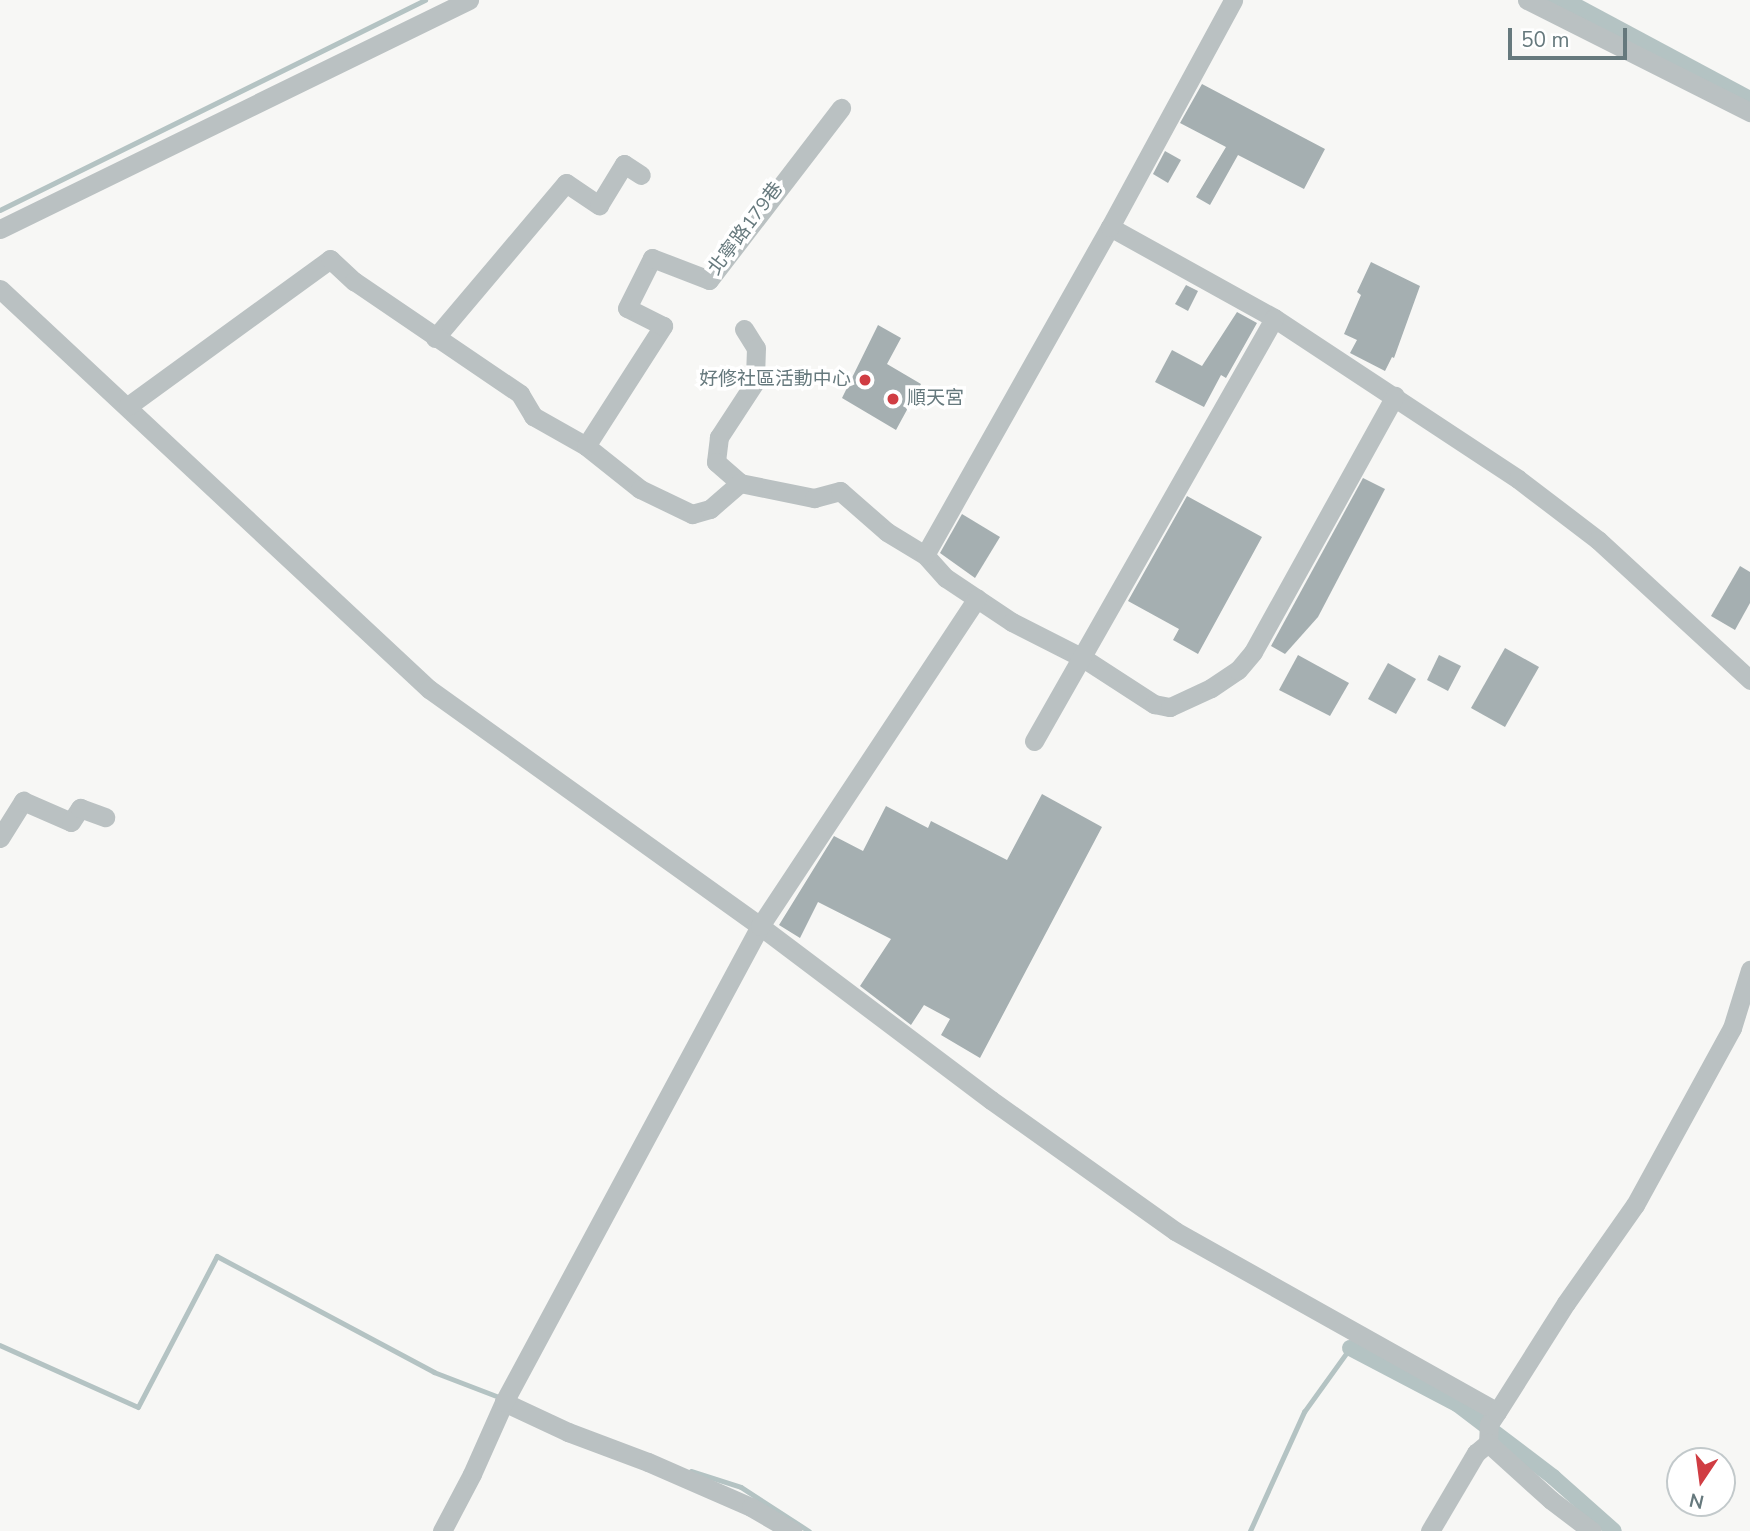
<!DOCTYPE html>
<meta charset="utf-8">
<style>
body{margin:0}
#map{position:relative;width:1750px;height:1531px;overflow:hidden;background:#f7f7f5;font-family:"Nunito Sans","Noto Sans TC",sans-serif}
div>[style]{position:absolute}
.water>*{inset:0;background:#b4c3c3}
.stream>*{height:4.5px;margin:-2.25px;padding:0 2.25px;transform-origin:2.25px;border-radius:2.25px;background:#b4c3c3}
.canal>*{height:16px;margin:-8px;padding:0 8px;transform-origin:8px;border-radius:8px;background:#b4c3c3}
.building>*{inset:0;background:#a5afb1}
.minor>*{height:19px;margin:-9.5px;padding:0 9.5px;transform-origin:9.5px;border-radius:9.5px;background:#bac1c2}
.dots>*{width:19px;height:19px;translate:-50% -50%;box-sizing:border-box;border:4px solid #fff;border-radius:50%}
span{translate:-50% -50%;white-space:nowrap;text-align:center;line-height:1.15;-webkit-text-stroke:7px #fff;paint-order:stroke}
.street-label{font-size:19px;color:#66797d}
.poi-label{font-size:19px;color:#66797d}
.right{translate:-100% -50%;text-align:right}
.left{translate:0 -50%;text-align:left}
.north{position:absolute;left:1666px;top:1447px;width:70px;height:70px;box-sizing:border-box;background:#fff;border:2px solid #c2c9cb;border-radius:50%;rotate:193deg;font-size:19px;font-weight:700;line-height:28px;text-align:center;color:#66797d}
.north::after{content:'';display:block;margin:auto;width:24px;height:32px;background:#d03d43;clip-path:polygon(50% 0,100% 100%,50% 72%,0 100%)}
.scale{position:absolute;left:1508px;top:28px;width:119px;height:32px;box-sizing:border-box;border:4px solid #66797d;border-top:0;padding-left:9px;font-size:21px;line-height:24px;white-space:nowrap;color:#66797d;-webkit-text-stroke:5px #fff;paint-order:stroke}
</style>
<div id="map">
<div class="water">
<i style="clip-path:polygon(1543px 0,1582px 0,1750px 90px,1750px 111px)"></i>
</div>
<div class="stream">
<i style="left:0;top:210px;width:474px;rotate:-26.3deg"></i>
<i style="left:0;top:1345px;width:151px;rotate:24.2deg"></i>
<i style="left:138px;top:1407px;width:170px;rotate:-62.4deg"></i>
<i style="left:217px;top:1256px;width:246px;rotate:28.1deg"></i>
<i style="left:434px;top:1372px;width:70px;rotate:21deg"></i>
<i style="left:691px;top:1471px;width:52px;rotate:17.7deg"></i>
<i style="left:741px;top:1487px;width:81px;rotate:32.9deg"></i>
<i style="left:1250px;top:1531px;width:131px;rotate:-65.6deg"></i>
<i style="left:1304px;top:1412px;width:79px;rotate:-54.3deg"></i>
</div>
<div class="canal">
<i style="left:1350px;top:1348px;width:121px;rotate:27.6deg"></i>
<i style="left:1457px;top:1404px;width:121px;rotate:37.2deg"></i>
<i style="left:1553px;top:1477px;width:81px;rotate:41.5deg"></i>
</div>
<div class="building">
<i style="clip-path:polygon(1202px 84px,1325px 149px,1304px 189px,1238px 155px,1210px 205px,1196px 197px,1226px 147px,1180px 123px)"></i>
<i style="clip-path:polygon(1165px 151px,1181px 160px,1168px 183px,1153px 174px)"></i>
<i style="clip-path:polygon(1371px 262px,1420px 286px,1394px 358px,1392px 357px,1385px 371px,1350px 353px,1357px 340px,1344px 334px,1361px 295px,1357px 292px)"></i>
<i style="clip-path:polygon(1186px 285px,1198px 291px,1188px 311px,1175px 304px)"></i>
<i style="clip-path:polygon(1237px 312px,1257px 323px,1226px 378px,1221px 375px,1204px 407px,1155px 382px,1172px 350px,1202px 366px)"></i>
<i style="clip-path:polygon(878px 325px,901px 338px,887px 364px,921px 384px,896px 430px,842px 398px)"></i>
<i style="clip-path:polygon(1363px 478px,1385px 489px,1318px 617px,1285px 654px,1271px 646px)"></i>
<i style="clip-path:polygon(1187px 496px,1262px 537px,1198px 654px,1173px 640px,1179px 629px,1128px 601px)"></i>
<i style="clip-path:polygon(962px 514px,1000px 537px,975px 578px,940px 553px)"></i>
<i style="clip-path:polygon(1740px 566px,1750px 572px,1750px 603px,1735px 630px,1711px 616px)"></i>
<i style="clip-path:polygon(1505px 648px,1539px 667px,1505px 727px,1471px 708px)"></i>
<i style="clip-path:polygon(1298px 655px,1349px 683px,1330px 716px,1279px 690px)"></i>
<i style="clip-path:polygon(1439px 655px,1461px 666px,1448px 691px,1427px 680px)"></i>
<i style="clip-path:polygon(1388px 663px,1416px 679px,1396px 714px,1368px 699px)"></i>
<i style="clip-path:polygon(1042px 794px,1102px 827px,980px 1058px,941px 1035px,950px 1019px,924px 1005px,911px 1025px,860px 986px,891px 939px,818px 902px,800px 938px,779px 925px,834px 836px,863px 851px,886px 806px,928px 828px,931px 821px,1007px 860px)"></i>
</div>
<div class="minor">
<i style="left:1527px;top:0;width:250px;rotate:26.7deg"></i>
<i style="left:1110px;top:227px;width:188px;rotate:29deg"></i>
<i style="left:1274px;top:318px;width:292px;rotate:33.4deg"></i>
<i style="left:1518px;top:479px;width:101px;rotate:37.3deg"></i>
<i style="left:1598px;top:540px;width:207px;rotate:42.6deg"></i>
<i style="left:0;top:229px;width:522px;rotate:-26.03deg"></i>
<i style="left:0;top:289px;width:587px;rotate:43deg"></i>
<i style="left:429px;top:689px;width:407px;rotate:35.6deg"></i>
<i style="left:760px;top:926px;width:289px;rotate:37deg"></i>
<i style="left:991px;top:1100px;width:226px;rotate:35.4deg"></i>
<i style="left:1175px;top:1231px;width:369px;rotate:29.3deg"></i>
<i style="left:1497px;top:1412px;width:14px;rotate:124deg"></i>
<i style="left:1489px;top:1424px;width:19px;rotate:93deg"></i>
<i style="left:1488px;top:1443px;width:85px;rotate:42.1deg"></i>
<i style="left:1551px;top:1500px;width:51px;rotate:37.1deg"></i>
<i style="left:744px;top:329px;width:22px;rotate:58deg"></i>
<i style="left:756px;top:348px;width:34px;rotate:92deg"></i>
<i style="left:755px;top:382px;width:66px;rotate:123.2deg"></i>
<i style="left:719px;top:437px;width:25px;rotate:97deg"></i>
<i style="left:716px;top:462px;width:32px;rotate:41deg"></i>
<i style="left:740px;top:483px;width:76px;rotate:11.5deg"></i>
<i style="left:814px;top:498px;width:27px;rotate:-15deg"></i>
<i style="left:840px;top:491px;width:62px;rotate:41.1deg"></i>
<i style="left:887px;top:532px;width:44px;rotate:31.2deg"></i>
<i style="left:925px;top:555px;width:31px;rotate:48deg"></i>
<i style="left:946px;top:578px;width:79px;rotate:33.7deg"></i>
<i style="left:1012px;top:622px;width:80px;rotate:26.9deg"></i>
<i style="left:1083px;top:658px;width:85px;rotate:32.9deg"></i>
<i style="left:1154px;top:704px;width:16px;rotate:11deg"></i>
<i style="left:1170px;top:707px;width:45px;rotate:-24.9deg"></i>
<i style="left:1211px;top:688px;width:32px;rotate:-34deg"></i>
<i style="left:1238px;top:670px;width:23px;rotate:-50deg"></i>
<i style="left:1253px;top:652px;width:293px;rotate:-61deg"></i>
<i style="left:435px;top:338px;width:203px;rotate:-49.8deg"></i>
<i style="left:566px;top:183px;width:40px;rotate:34deg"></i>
<i style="left:599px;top:205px;width:48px;rotate:-58.6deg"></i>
<i style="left:624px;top:164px;width:20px;rotate:33deg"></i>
<i style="left:128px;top:406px;width:250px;rotate:-36deg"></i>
<i style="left:330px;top:259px;width:33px;rotate:43deg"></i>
<i style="left:354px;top:281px;width:201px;rotate:34.2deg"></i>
<i style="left:520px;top:394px;width:26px;rotate:59deg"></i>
<i style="left:533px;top:416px;width:61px;rotate:29.5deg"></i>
<i style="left:586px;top:446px;width:69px;rotate:38.5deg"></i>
<i style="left:640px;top:489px;width:58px;rotate:25.7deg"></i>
<i style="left:692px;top:514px;width:19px;rotate:-16deg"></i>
<i style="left:710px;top:509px;width:40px;rotate:-41deg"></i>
<i style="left:586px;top:446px;width:143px;rotate:-57.3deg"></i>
<i style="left:663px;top:326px;width:40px;rotate:-153.4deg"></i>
<i style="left:627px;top:308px;width:56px;rotate:-63.4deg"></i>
<i style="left:652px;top:258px;width:61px;rotate:21.1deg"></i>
<i style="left:709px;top:280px;width:217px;rotate:-52.5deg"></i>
<i style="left:925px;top:555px;width:377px;rotate:-60.6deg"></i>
<i style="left:1110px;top:227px;width:258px;rotate:-61.5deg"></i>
<i style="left:1034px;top:741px;width:486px;rotate:-60.4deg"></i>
<i style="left:0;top:838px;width:44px;rotate:-58.1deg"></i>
<i style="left:23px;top:801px;width:52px;rotate:23.6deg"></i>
<i style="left:71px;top:822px;width:17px;rotate:-57deg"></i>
<i style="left:80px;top:808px;width:27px;rotate:20deg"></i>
<i style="left:504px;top:1402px;width:71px;rotate:25.1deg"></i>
<i style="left:568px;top:1432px;width:85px;rotate:20.6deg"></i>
<i style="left:648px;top:1462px;width:112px;rotate:23.6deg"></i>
<i style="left:751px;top:1507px;width:48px;rotate:30.3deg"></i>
<i style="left:1497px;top:1412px;width:129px;rotate:-57.7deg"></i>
<i style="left:1566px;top:1303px;width:120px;rotate:-54.9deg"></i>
<i style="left:1635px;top:1205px;width:202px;rotate:-61.3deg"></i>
<i style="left:1732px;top:1028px;width:61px;rotate:-72.8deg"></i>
<i style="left:442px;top:1531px;width:64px;rotate:-62.2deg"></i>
<i style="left:472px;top:1474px;width:79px;rotate:-66deg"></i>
<i style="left:504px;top:1402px;width:540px;rotate:-61.73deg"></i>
<i style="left:760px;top:926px;width:393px;rotate:-56.5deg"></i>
<i style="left:1430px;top:1531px;width:91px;rotate:-59.5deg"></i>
<i style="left:1476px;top:1453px;width:16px;rotate:-40deg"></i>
</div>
<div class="dots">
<i style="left:865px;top:380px;background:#d03d43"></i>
<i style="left:893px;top:399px;background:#d03d43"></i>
</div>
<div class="street-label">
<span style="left:746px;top:229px;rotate:-53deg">北寧路179巷</span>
</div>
<div class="poi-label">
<span class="right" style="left:851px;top:380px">好修社區活動中心</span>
<span class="left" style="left:907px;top:399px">順天宮</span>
</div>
<div class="north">N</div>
<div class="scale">50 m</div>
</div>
